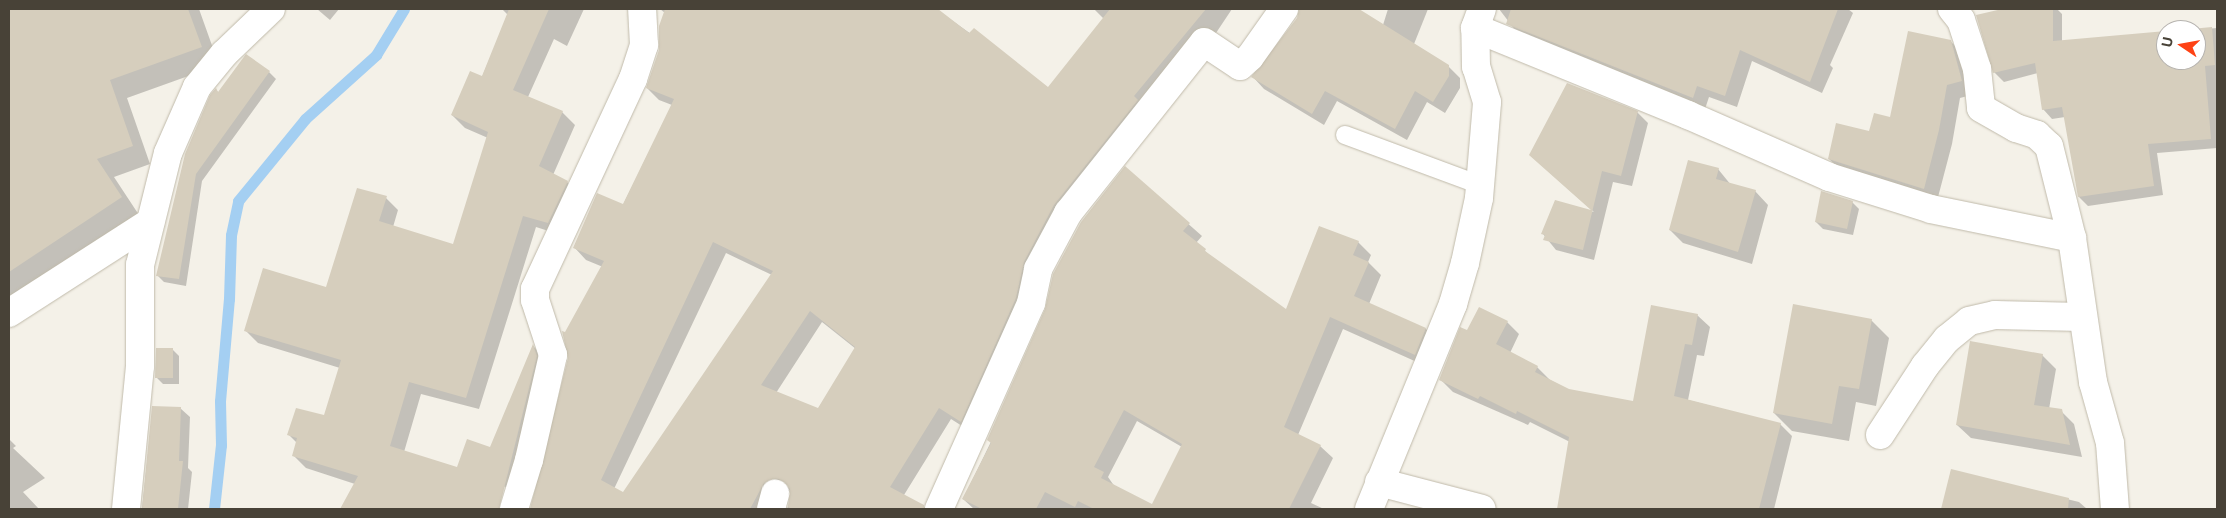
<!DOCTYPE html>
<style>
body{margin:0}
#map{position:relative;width:2226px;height:518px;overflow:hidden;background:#f4f1e8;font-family:"Noto Sans",sans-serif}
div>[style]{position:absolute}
.shadow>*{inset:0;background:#0003}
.stream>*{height:11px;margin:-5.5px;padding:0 5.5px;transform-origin:5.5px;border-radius:5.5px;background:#a4cff2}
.building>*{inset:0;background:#d6cebd}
.roads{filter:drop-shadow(0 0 1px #c0baaa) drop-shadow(0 0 1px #c0baaa)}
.lane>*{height:18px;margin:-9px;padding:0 9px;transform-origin:9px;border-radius:9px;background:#fff}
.street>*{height:28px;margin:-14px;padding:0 14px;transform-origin:14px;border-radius:14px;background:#fff}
span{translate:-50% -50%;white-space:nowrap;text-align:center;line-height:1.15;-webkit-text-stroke:4.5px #fff;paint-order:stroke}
.frame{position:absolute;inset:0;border:10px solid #484237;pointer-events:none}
.north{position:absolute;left:2156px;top:20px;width:50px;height:50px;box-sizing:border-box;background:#fff;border:1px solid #b6b3af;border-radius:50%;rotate:282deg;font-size:14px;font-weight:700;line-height:20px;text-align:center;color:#484237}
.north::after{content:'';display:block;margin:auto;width:18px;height:22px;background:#fe4215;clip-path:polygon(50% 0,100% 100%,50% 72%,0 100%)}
</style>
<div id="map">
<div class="shadow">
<i style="clip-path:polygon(9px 9px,199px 9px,219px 65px,127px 98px,150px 164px,114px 177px,139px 215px,9px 301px)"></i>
<i style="clip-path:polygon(317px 9px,339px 9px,330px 20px)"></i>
<i style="clip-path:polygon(502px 9px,584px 9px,567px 46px,554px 39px,528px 97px,562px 112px,575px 125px,553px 175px,567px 182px,580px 195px,561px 235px,536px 227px,479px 409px,421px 394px,404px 452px,487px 487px,479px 509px,341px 509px,355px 484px,306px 468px,294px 456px,297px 443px,289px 435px,325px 417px,340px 368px,258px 343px,245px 330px,327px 289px,386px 198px,398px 210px,393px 227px,454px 246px,488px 138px,465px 128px,452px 115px,482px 77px,508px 15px)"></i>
<i style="clip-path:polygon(evenodd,660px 9px,936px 9px,1048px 89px,1104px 19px,1094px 9px,1232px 9px,1212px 39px,1066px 218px,973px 433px,951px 419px,904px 495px,927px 509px,787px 509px,791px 498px,790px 492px,784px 490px,771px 509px,558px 509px,549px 504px,570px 358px,565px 334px,603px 267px,586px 260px,574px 247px,623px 205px,672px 105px,659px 100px,647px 88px,660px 50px,665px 13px,660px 9px,726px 253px,772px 275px,623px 494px,614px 489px,726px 253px,660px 9px,822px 322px,856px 349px,818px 409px,776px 393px,822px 322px)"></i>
<i style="clip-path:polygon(1300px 9px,1357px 9px,1383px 25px,1388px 9px,1428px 9px,1414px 44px,1448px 66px,1460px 78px,1460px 88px,1445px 113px,1427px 102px,1407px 140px,1337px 101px,1324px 125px,1264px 89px,1253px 77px,1298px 19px)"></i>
<i style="clip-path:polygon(1499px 9px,1848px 9px,1853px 13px,1830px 65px,1833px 68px,1822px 93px,1752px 61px,1737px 107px,1709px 97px,1705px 109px,1519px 35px)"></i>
<i style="clip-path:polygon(2007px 9px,2057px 9px,2062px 14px,2062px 53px,2116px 83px,2182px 60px,2196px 60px,2194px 30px,2217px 28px,2217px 148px,2157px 153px,2163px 195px,2088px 206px,2079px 197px,2065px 117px,2052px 119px,2043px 109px,2038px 73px,2004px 82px,1994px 72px,1978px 16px)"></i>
<i style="clip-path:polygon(1950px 41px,1964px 54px,1975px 94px,1960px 98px,1952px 144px,1937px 201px,1843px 172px,1829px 159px,1891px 119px)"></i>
<i style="clip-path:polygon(269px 72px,276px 79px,202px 181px,186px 286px,164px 282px,157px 275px,216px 90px,219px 93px)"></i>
<i style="clip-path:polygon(1637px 112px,1648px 123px,1632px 186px,1613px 182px,1594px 260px,1556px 250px,1543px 234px,1556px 202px,1594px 212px,1530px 155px)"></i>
<i style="clip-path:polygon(evenodd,1125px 168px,1202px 236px,1196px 243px,1216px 261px,1286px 311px,1358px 242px,1371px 255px,1368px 262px,1381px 275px,1369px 304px,1426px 329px,1438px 342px,1428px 367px,1343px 329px,1298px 435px,1320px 446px,1333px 458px,1311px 503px,1324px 509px,974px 509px,963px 499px,1125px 168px,1137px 421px,1182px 447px,1153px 506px,1115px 487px,1108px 477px,1137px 421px)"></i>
<i style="clip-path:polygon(1718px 169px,1731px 185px,1755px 191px,1768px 205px,1752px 264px,1683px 243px,1670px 230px)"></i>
<i style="clip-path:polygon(1852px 202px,1859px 209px,1853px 235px,1823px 229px,1816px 222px)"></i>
<i style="clip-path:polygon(1697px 315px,1710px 327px,1704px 356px,1697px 355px,1688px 400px,1780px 424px,1792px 436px,1774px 509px,1558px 509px,1570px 442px,1530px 422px,1528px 425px,1453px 392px,1440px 379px,1468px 332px,1507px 322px,1519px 334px,1510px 353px,1537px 367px,1550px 380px,1569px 390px,1634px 403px)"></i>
<i style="clip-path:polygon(1871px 320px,1889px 338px,1876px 406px,1856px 402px,1849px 441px,1792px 431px,1774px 413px)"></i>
<i style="clip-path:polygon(533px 346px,543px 356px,517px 491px,492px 482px)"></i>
<i style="clip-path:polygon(172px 349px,179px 356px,179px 384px,163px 384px,156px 377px)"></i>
<i style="clip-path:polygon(2042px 355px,2056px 369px,2049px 409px,2061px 411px,2074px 424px,2082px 457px,1971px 438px,1957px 425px)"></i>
<i style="clip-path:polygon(153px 407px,180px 408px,190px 417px,188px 468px,192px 472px,188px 509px,142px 509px)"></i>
<i style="clip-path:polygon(9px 439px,16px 446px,13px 448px,45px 478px,23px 492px,39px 509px,9px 509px)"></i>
<i style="clip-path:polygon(1951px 471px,2079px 502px,2087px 509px,1942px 509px)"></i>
</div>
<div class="stream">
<i style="left:214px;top:509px;width:64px;rotate:-83.8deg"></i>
<i style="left:221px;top:445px;width:44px;rotate:-91.3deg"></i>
<i style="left:220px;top:401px;width:102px;rotate:-85deg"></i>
<i style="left:229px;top:299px;width:64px;rotate:-88.2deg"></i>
<i style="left:231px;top:235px;width:35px;rotate:-78deg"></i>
<i style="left:238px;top:201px;width:106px;rotate:-50.7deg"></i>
<i style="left:305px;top:119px;width:96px;rotate:-42deg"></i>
<i style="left:376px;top:55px;width:54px;rotate:-58.7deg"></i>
</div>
<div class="building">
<i style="clip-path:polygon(9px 9px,188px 9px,202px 47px,110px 80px,133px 146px,97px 159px,122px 197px,9px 272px)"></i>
<i style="clip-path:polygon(509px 9px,549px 9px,513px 90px,563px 111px,539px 166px,568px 181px,548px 223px,523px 216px,466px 398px,409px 382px,390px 446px,457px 467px,467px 439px,490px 447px,533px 344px,537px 356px,499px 509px,340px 509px,358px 476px,292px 456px,297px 438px,287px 435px,296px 408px,324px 415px,341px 360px,244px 331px,263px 268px,326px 287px,357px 188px,387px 196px,379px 221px,453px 244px,488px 132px,451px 115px,470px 71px,482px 76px)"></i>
<i style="clip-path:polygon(evenodd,665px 9px,938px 9px,969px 33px,974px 28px,1048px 87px,1110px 9px,1206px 9px,1134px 96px,1138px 100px,1054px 205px,1024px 262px,1016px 298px,961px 422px,939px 408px,890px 487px,924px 505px,924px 509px,792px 509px,788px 507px,790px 489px,779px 479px,764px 483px,750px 509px,530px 509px,568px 358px,562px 331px,565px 332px,604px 261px,573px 248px,597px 193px,623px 204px,674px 99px,646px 88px,659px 50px,659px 26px,665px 9px,713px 242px,773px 271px,623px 492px,601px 480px,713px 242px,665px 9px,810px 311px,855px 347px,818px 408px,761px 385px,810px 311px)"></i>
<i style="clip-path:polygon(1299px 9px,1359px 9px,1449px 65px,1449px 76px,1433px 102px,1415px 91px,1395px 129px,1325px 91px,1312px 114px,1251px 77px,1297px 18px)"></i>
<i style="clip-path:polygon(1511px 9px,1838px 9px,1810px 82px,1740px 50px,1725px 96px,1697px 86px,1693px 98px,1506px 24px)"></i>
<i style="clip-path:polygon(2002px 9px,2053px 9px,2053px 41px,2166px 31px,2166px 60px,2196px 60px,2196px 30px,2180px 30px,2212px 27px,2215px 65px,2205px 66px,2211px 139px,2148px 144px,2154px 186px,2078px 197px,2062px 107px,2042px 110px,2035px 63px,1993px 73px,1976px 15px)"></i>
<i style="clip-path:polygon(1908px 31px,1951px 40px,1962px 81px,1947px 85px,1939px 130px,1924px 189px,1828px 159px,1836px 123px,1869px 131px,1874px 113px,1890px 117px)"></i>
<i style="clip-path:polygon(246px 54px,270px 71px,196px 174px,179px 279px,156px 276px,185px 154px,210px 95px,216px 88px,218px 92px)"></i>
<i style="clip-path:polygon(1567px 83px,1638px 111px,1621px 176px,1602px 171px,1583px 250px,1543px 240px,1545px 235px,1541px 234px,1555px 200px,1591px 210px,1529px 155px)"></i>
<i style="clip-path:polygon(1688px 160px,1719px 168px,1716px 179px,1756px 190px,1738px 252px,1669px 230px)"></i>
<i style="clip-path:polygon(evenodd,1125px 166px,1190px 223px,1183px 231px,1206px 249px,1205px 251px,1286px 309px,1319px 226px,1359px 241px,1353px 255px,1369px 262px,1354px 296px,1426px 328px,1415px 355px,1330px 317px,1284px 427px,1321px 445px,1289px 509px,1094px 509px,1078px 501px,1075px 507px,1045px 492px,1036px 509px,982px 509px,962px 499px,991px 443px,987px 440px,1045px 309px,1053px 274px,1081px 222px,1125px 166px,1124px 410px,1182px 444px,1152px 504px,1101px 478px,1104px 472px,1094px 467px,1124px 410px)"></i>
<i style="clip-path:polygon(1821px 191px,1853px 201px,1847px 229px,1815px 222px)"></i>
<i style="clip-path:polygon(1793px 304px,1872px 319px,1859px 389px,1839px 386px,1832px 424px,1773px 413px)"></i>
<i style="clip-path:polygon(1651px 305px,1698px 314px,1692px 345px,1685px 344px,1674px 396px,1781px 423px,1759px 509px,1557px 509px,1569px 437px,1517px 411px,1516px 414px,1480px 396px,1478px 399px,1439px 380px,1460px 327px,1467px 330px,1479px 307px,1508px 321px,1496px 344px,1538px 366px,1535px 372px,1569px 389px,1633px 401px)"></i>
<i style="clip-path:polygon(1970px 341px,2043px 354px,2034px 405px,2062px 409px,2070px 445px,1956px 425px)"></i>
<i style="clip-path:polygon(156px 348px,173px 348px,173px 378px,155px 378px)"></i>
<i style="clip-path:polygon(152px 406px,181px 407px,179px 461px,183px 461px,178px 509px,142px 509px)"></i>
<i style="clip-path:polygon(1951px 469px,2069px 498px,2068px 509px,1941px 509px)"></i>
</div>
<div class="roads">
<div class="lane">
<i style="left:1345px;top:135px;width:135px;rotate:20.3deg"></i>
<i style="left:1472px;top:182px;width:10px;rotate:45deg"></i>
</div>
<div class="street">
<i style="left:1952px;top:9px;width:14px;rotate:51deg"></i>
<i style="left:1961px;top:20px;width:52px;rotate:71.9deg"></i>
<i style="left:1977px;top:69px;width:39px;rotate:84deg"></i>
<i style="left:1981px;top:108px;width:40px;rotate:29.7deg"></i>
<i style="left:2016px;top:128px;width:22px;rotate:18deg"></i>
<i style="left:2037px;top:135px;width:16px;rotate:43deg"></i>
<i style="left:2049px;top:146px;width:95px;rotate:76deg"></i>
<i style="left:2072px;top:238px;width:146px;rotate:81.7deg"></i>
<i style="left:2093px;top:382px;width:63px;rotate:74.4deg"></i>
<i style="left:2110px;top:443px;width:66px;rotate:85.7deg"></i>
<i style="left:1475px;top:28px;width:230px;rotate:22.2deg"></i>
<i style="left:1688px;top:115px;width:154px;rotate:23.7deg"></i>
<i style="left:1829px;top:177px;width:107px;rotate:17.4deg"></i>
<i style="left:1931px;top:209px;width:144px;rotate:11.6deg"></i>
<i style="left:9px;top:313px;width:168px;rotate:-32.8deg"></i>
<i style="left:1880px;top:435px;width:82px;rotate:-56.9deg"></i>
<i style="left:1925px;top:366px;width:35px;rotate:-51deg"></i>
<i style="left:1947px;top:339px;width:28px;rotate:-39deg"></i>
<i style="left:1969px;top:321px;width:27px;rotate:-13deg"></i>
<i style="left:1995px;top:315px;width:86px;rotate:1.3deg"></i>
<i style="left:1379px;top:482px;width:106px;rotate:14.7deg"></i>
<i style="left:126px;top:509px;width:144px;rotate:-84.4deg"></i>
<i style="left:140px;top:366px;width:101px;rotate:-90deg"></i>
<i style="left:140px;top:265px;width:115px;rotate:-76deg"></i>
<i style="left:168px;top:153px;width:72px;rotate:-66.3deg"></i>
<i style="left:197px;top:87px;width:43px;rotate:-50.7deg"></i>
<i style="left:224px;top:54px;width:65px;rotate:-43.8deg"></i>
<i style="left:514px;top:509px;width:51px;rotate:-73deg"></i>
<i style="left:529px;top:460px;width:108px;rotate:-77.1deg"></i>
<i style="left:553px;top:355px;width:58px;rotate:-108.1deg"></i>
<i style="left:535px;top:300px;width:11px;rotate:-90deg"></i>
<i style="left:535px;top:289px;width:232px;rotate:-65deg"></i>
<i style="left:633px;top:79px;width:36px;rotate:-72deg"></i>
<i style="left:644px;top:45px;width:36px;rotate:-93deg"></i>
<i style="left:771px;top:509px;width:16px;rotate:-75deg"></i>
<i style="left:939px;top:509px;width:226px;rotate:-65.9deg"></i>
<i style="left:1031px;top:303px;width:35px;rotate:-78deg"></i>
<i style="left:1038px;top:269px;width:64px;rotate:-61.8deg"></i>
<i style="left:1068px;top:213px;width:218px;rotate:-51.5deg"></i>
<i style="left:1204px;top:42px;width:43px;rotate:33.7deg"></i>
<i style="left:1240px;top:66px;width:13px;rotate:-42deg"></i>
<i style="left:1250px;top:57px;width:59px;rotate:-54.7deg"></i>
<i style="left:1369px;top:509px;width:222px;rotate:-67.7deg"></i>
<i style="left:1453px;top:304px;width:43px;rotate:-73.7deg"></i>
<i style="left:1465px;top:263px;width:66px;rotate:-77.8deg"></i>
<i style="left:1479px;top:198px;width:96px;rotate:-85.2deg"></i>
<i style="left:1487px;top:102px;width:37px;rotate:-107deg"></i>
<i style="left:1476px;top:67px;width:39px;rotate:-91deg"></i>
<i style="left:1475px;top:28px;width:20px;rotate:-70deg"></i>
</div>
</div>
<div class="frame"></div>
<div class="north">U</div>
</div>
